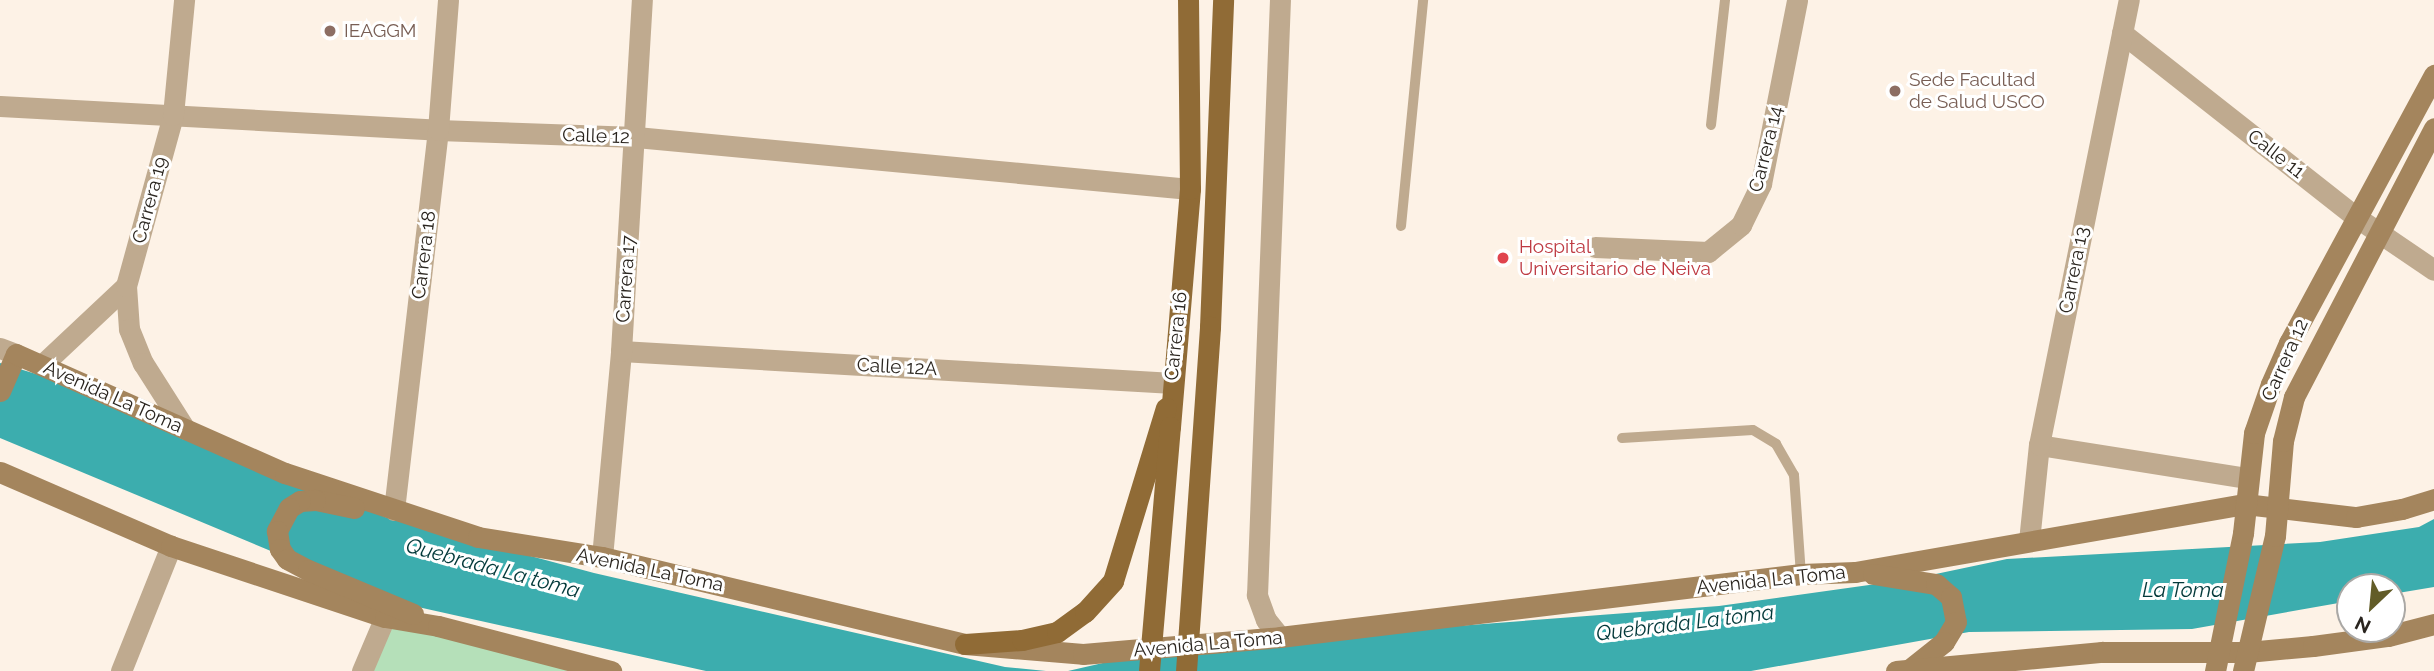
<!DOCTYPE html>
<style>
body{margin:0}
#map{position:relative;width:2434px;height:671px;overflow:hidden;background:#fdf2e6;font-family:Raleway,sans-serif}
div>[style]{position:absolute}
.green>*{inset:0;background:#b5e0b9}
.water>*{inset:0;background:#3cadae}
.lane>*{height:10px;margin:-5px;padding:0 5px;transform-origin:5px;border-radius:5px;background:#bfaa8f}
.street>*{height:21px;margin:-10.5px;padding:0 10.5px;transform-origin:10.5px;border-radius:10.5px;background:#bfaa8f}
.secondary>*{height:21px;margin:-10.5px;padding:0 10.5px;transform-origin:10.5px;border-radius:10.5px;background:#a4855d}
.primary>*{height:21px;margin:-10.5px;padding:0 10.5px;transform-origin:10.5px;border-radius:10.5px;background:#906b36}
.primary-bridge>*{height:21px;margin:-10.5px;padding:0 10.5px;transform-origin:10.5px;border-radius:10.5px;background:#906b36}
.dots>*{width:19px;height:19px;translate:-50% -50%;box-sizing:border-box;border:4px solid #fff;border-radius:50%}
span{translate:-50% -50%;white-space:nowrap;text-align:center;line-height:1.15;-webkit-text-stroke:6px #fff;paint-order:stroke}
.education-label{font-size:19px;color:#785e54}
.left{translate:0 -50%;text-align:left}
.street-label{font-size:19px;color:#2a251f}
.health-label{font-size:19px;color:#be3a42}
.water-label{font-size:21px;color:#03393a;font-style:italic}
.north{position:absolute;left:2336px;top:573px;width:70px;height:70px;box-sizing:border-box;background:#fff;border:2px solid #aaa8a5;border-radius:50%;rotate:206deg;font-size:19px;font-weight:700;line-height:28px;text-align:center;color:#2a251f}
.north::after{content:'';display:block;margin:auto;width:24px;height:32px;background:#625c28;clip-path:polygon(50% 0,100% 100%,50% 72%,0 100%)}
</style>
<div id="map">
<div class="green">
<i style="clip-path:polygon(385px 624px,591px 671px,364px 671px)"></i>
</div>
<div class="water">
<i style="clip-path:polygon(0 363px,59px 381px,385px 517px,594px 573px,1005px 667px,1046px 671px,706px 671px,391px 601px,0 438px)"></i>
<i style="clip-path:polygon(2434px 519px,2434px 587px,2392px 594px,2392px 587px,2350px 587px,2350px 601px,2192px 629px,1969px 632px,1751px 671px,1068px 671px,1168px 648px,1719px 606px,1912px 579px,2007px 559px,2320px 542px,2419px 527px)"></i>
</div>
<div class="lane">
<i style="left:1711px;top:125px;width:126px;rotate:-83.6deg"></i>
<i style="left:1401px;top:226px;width:227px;rotate:-84.4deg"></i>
<i style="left:1622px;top:438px;width:131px;rotate:-3.5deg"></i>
<i style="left:1753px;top:430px;width:27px;rotate:31deg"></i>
<i style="left:1776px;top:444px;width:36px;rotate:60deg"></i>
<i style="left:1794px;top:475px;width:99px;rotate:86deg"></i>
</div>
<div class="street">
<i style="left:2122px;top:33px;width:298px;rotate:38.2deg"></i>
<i style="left:2356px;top:217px;width:94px;rotate:34.2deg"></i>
<i style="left:0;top:106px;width:439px;rotate:3.1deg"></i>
<i style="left:438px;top:130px;width:198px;rotate:2deg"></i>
<i style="left:636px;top:137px;width:556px;rotate:5.36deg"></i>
<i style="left:1595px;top:247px;width:113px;rotate:2.5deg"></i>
<i style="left:1708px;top:252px;width:43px;rotate:-39.3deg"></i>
<i style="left:1741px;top:225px;width:46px;rotate:-64deg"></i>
<i style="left:1761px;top:184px;width:187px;rotate:-78.9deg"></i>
<i style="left:126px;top:286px;width:43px;rotate:86deg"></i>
<i style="left:129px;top:329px;width:37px;rotate:68deg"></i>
<i style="left:143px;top:363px;width:78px;rotate:57.5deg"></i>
<i style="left:0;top:348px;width:17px;rotate:21deg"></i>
<i style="left:621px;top:351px;width:553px;rotate:3.32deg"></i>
<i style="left:42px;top:365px;width:115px;rotate:-43.2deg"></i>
<i style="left:126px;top:286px;width:177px;rotate:-74.6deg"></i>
<i style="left:173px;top:115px;width:116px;rotate:-84.5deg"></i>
<i style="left:2039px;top:445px;width:211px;rotate:9deg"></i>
<i style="left:394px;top:510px;width:383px;rotate:-83.4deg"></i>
<i style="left:438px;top:130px;width:130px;rotate:-85.6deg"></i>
<i style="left:2029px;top:541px;width:97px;rotate:-84.1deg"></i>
<i style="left:2039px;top:445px;width:454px;rotate:-78.6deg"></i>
<i style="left:602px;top:557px;width:207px;rotate:-84.7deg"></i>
<i style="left:621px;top:351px;width:352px;rotate:-86.6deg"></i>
<i style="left:1280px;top:637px;width:22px;rotate:-129deg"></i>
<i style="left:1266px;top:620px;width:27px;rotate:-110deg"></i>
<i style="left:1257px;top:595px;width:595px;rotate:-87.79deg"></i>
<i style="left:121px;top:671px;width:135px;rotate:-68.2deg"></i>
<i style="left:362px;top:671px;width:59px;rotate:-66.9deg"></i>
</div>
<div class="secondary">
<i style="left:0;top:391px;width:40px;rotate:-66.6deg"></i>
<i style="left:16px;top:354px;width:294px;rotate:23.9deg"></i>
<i style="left:285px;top:473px;width:203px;rotate:18.3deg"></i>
<i style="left:478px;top:537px;width:126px;rotate:9.2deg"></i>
<i style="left:602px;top:557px;width:373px;rotate:13.5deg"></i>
<i style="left:965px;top:644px;width:118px;rotate:4.8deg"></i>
<i style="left:1083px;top:654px;width:198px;rotate:-4.9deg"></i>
<i style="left:1280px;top:637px;width:525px;rotate:-6.89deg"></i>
<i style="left:1801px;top:574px;width:54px;rotate:-2.1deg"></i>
<i style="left:1855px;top:572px;width:396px;rotate:-9.9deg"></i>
<i style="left:2245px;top:504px;width:112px;rotate:6.7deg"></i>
<i style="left:2356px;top:517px;width:47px;rotate:-9.9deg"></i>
<i style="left:2402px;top:509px;width:34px;rotate:-17deg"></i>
<i style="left:0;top:472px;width:186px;rotate:23.4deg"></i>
<i style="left:171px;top:546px;width:225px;rotate:18.4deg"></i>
<i style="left:385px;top:617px;width:54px;rotate:9.6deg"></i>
<i style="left:438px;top:626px;width:179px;rotate:14.6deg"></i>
<i style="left:354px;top:508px;width:40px;rotate:-168deg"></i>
<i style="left:315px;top:500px;width:15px;rotate:176deg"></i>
<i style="left:300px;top:501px;width:13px;rotate:148deg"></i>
<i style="left:289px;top:508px;width:26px;rotate:118deg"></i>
<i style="left:277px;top:531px;width:18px;rotate:81deg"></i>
<i style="left:280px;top:549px;width:12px;rotate:55deg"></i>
<i style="left:287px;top:559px;width:24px;rotate:28deg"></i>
<i style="left:308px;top:570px;width:114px;rotate:22.7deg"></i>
<i style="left:1873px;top:574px;width:64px;rotate:9deg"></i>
<i style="left:1936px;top:584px;width:20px;rotate:41deg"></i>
<i style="left:1951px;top:597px;width:25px;rotate:79deg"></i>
<i style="left:1956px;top:622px;width:23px;rotate:121deg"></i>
<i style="left:1944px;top:642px;width:43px;rotate:141.5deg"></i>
<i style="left:1896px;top:671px;width:207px;rotate:-5.3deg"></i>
<i style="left:2102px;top:652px;width:145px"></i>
<i style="left:2247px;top:652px;width:66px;rotate:-5.2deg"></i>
<i style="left:2313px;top:646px;width:76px;rotate:-7.6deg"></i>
<i style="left:2388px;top:636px;width:48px;rotate:-14.6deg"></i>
<i style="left:2215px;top:671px;width:141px;rotate:-78.5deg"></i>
<i style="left:2243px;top:533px;width:101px;rotate:-83.7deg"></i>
<i style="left:2254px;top:433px;width:52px;rotate:-70.9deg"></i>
<i style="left:2271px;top:384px;width:45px;rotate:-66.3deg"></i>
<i style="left:2289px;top:343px;width:305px;rotate:-61.6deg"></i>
<i style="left:2243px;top:671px;width:139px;rotate:-76.7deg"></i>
<i style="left:2275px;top:536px;width:95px;rotate:-85.2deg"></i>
<i style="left:2283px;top:441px;width:45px;rotate:-76deg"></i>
<i style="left:2294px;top:397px;width:303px;rotate:-62.5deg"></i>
</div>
<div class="primary">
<i style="left:1210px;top:327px;width:327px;rotate:-87.7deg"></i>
<i style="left:1170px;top:427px;width:239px;rotate:-85.2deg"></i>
<i style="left:1190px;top:189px;width:189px;rotate:-90.6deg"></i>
<i style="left:965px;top:644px;width:57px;rotate:-4deg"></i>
<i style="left:1022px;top:640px;width:36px;rotate:-13deg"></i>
<i style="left:1057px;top:632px;width:34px;rotate:-36deg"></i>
<i style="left:1085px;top:612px;width:42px;rotate:-47.9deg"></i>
<i style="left:1113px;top:581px;width:181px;rotate:-73deg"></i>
</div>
<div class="primary-bridge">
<i style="left:1149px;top:671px;width:245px;rotate:-85.1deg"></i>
<i style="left:1186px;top:671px;width:345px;rotate:-86deg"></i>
</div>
<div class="dots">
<i style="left:330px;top:31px;background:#8d6e63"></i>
<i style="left:1895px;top:91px;background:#8d6e63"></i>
<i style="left:1503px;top:258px;background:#e0444e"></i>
</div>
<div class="education-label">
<span class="left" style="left:344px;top:31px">IEAGGM</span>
<span class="left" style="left:1909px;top:91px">Sede Facultad<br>de Salud USCO</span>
</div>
<div class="street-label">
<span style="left:596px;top:136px;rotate:2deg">Calle 12</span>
<span style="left:1766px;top:149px;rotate:-76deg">Carrera 14</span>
<span style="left:2276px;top:154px;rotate:38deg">Calle 11</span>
<span style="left:150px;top:200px;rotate:-75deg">Carrera 19</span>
<span style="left:424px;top:255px;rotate:-83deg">Carrera 18</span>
<span style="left:2074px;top:270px;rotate:-79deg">Carrera 13</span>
<span style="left:626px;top:279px;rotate:-86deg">Carrera 17</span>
<span style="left:1176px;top:336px;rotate:-84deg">Carrera 16</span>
<span style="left:2285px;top:360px;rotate:-66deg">Carrera 12</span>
<span style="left:897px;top:367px;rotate:3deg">Calle 12A</span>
<span style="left:113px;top:397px;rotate:24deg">Avenida La Toma</span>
<span style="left:650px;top:570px;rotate:12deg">Avenida La Toma</span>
<span style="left:1771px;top:580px;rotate:-6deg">Avenida La Toma</span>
<span style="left:1208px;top:644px;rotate:-5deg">Avenida La Toma</span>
</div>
<div class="health-label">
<span class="left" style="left:1519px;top:258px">Hospital<br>Universitario de Neiva</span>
</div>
<div class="water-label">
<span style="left:493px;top:568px;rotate:15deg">Quebrada La toma</span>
<span style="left:2183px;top:590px">La Toma</span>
<span style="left:1685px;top:623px;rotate:-7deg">Quebrada La toma</span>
</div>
<div class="north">N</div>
</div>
